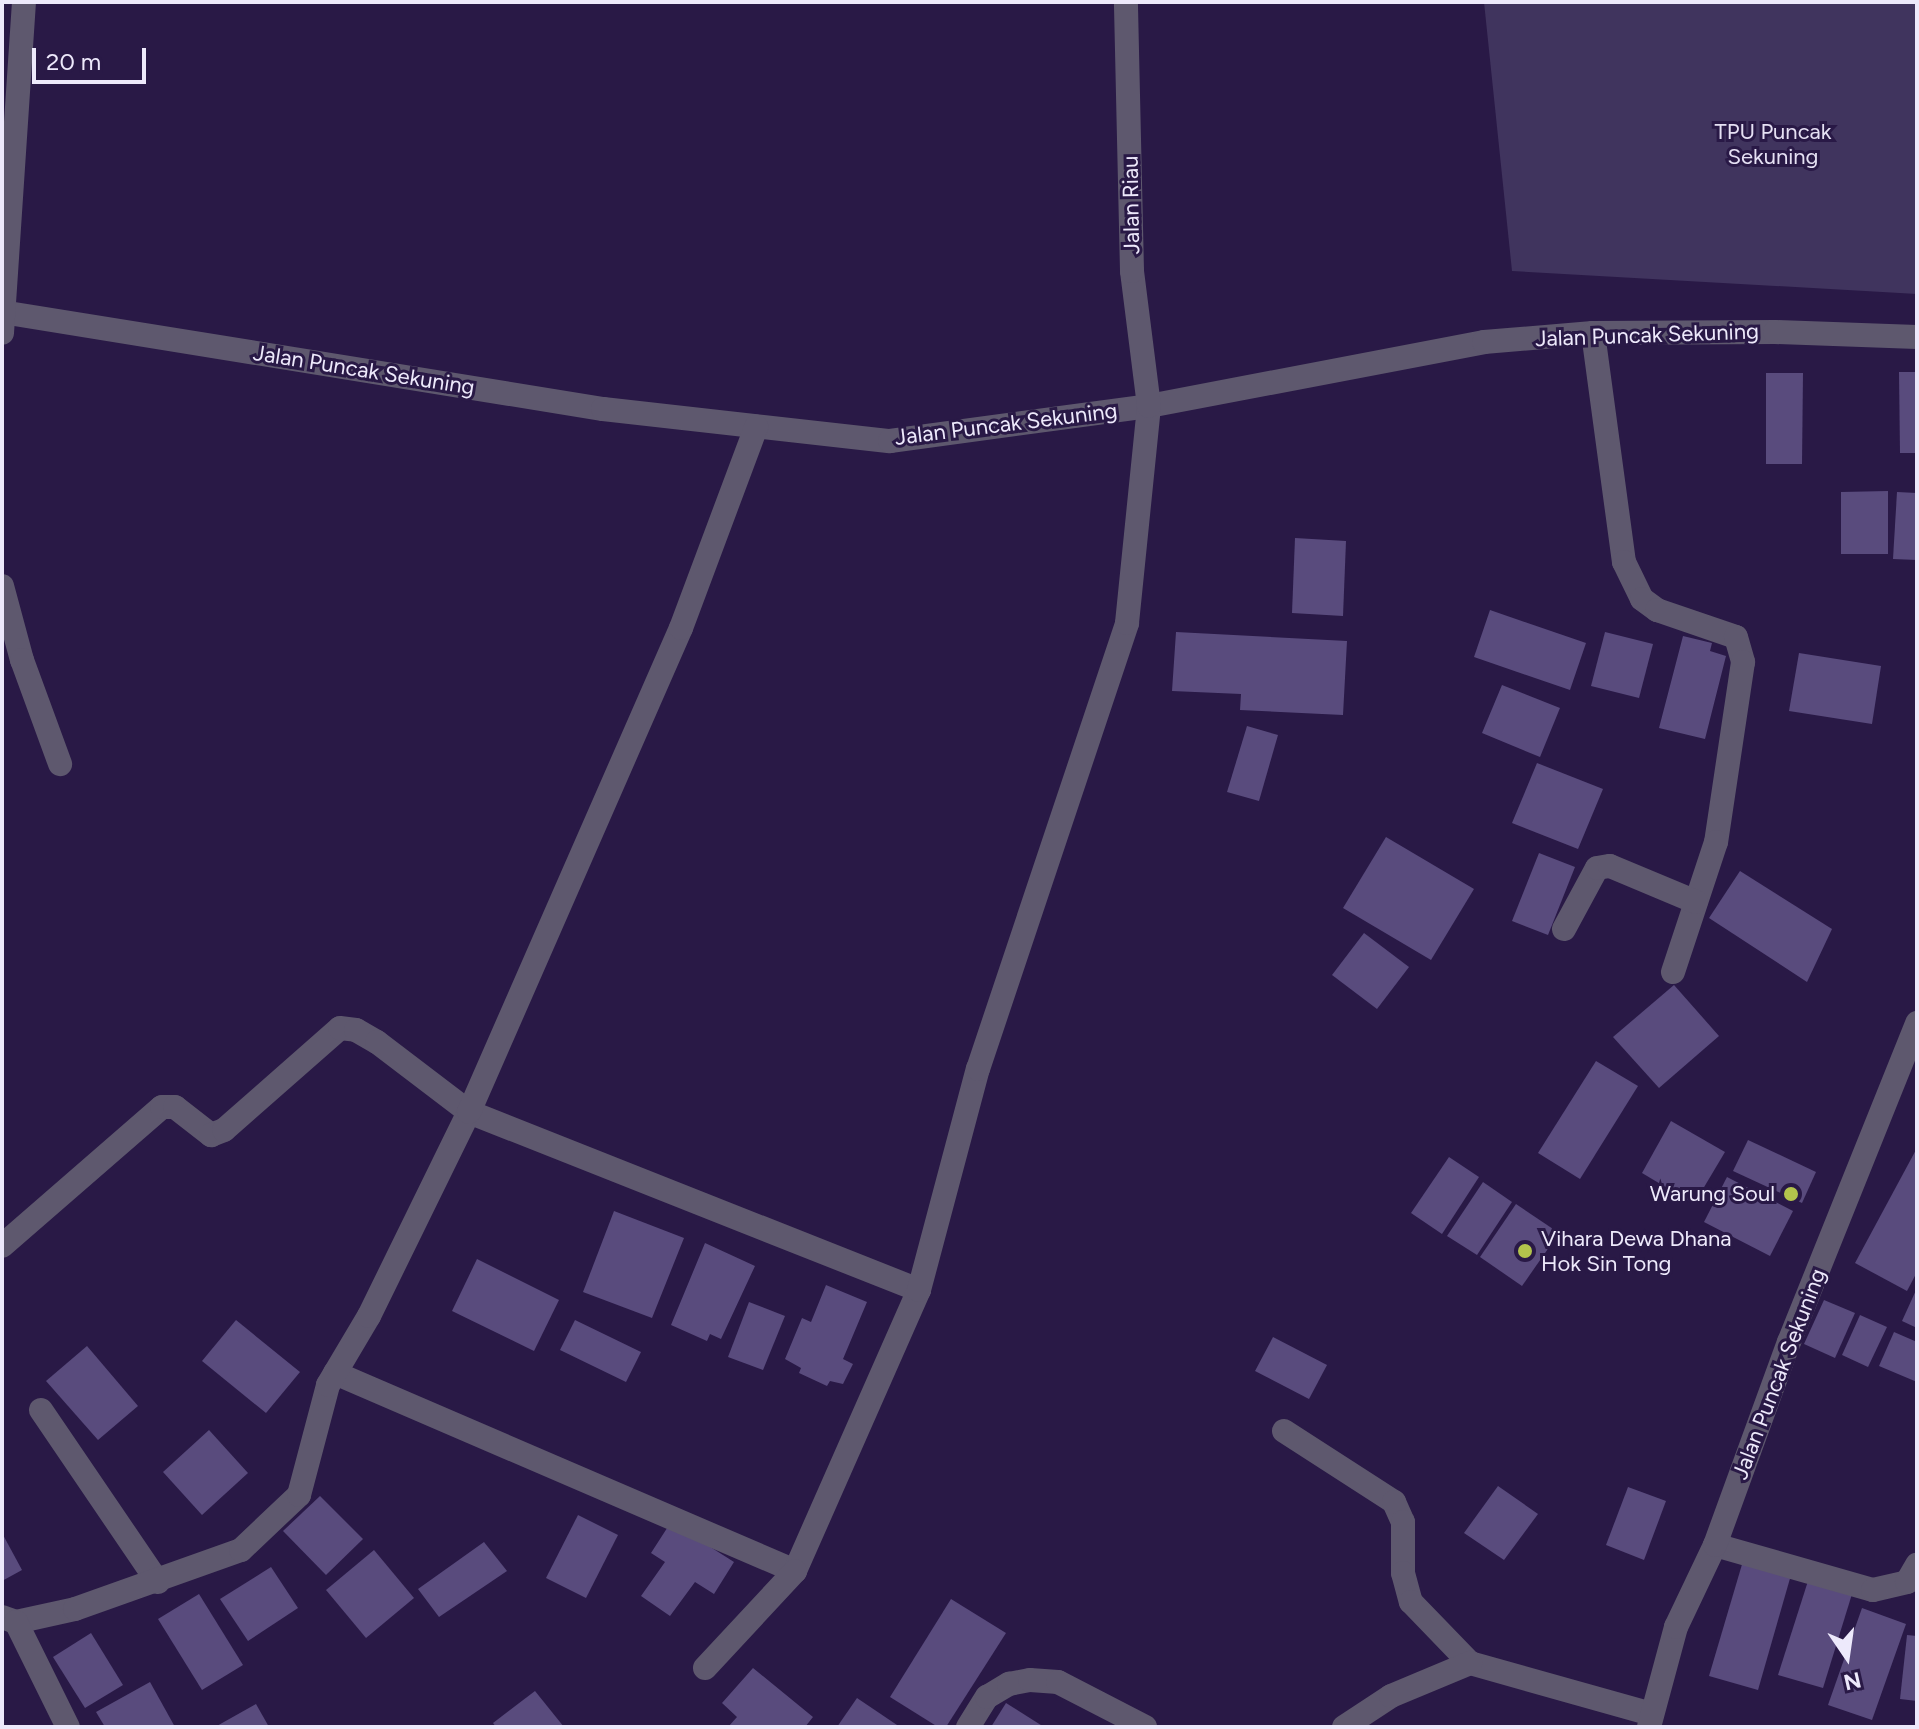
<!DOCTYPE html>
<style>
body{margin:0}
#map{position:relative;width:1919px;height:1729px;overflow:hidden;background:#291946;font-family:Figtree,sans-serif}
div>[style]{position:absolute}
.green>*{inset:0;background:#40345e}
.building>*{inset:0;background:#594b7d}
.street>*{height:24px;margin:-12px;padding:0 12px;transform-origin:12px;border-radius:12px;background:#5e586e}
.dots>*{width:22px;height:22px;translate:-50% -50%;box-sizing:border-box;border:4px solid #291946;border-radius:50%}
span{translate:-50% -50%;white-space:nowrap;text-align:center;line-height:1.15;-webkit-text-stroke:6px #291946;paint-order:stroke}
.park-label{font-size:22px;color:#e5e0f3}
.street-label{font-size:22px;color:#ede9fb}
.poi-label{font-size:22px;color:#ede9fb}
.right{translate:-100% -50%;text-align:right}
.left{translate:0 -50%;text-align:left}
.frame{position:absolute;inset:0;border:4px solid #ede9fb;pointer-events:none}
.north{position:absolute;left:1807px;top:1617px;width:80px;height:80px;-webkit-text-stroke:6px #291946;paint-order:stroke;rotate:167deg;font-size:22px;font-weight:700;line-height:32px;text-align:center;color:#ede9fb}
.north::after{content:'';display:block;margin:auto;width:28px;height:36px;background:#ede9fb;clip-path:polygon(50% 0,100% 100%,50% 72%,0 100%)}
.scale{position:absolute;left:32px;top:48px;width:114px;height:36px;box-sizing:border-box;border:4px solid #ede9fb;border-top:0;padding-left:10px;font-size:24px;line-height:28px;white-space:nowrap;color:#ede9fb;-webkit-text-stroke:6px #291946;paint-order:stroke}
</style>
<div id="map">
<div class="green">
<i style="clip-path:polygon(1484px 2px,1917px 2px,1917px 294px,1512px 271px)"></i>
</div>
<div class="building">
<i style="clip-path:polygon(1899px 372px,1917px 372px,1917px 453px,1900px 453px)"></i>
<i style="clip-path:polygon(1766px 373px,1803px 373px,1802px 464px,1766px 464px)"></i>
<i style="clip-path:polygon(1888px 491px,1888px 554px,1841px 554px,1841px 492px)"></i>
<i style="clip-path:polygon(1897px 492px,1917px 493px,1917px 560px,1893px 559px)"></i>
<i style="clip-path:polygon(1295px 538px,1346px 541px,1343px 616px,1292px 613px)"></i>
<i style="clip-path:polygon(1490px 610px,1586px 643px,1570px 690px,1474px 657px)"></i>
<i style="clip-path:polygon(1176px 632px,1347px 641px,1343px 715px,1240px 710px,1241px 694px,1172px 691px)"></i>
<i style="clip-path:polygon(1605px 632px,1653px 644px,1639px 698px,1591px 686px)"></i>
<i style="clip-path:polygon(1683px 636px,1712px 643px,1710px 651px,1726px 656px,1705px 739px,1659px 728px)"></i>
<i style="clip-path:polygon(1799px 653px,1881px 666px,1872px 724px,1789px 711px)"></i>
<i style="clip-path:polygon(1502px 685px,1560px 708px,1540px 757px,1482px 733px)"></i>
<i style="clip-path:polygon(1247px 726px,1278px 735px,1259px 801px,1227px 792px)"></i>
<i style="clip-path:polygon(1537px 763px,1603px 789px,1578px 849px,1512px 823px)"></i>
<i style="clip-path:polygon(1386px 837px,1474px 889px,1431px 960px,1343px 908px)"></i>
<i style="clip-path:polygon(1539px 853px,1575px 867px,1548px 935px,1512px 921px)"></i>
<i style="clip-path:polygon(1740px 871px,1832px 929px,1807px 982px,1709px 918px)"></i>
<i style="clip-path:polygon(1364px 933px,1409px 967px,1377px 1009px,1332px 975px)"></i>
<i style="clip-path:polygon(1674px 985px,1719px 1036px,1659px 1088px,1613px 1037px)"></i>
<i style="clip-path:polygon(1596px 1061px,1638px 1086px,1580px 1179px,1538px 1153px)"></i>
<i style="clip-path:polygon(1671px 1121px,1725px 1152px,1694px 1204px,1642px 1173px)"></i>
<i style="clip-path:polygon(1748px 1140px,1816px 1172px,1802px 1203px,1733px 1171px)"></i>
<i style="clip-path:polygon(1917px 1148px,1917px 1272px,1907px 1291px,1855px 1263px)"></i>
<i style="clip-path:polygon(1449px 1157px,1479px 1177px,1442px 1234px,1411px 1213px)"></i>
<i style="clip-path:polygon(1727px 1177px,1793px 1211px,1770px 1256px,1704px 1222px)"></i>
<i style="clip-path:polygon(1483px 1182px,1512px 1202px,1477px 1255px,1447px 1236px)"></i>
<i style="clip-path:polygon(1516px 1204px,1559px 1233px,1522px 1286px,1480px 1257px)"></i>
<i style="clip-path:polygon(614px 1211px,684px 1238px,652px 1318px,583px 1292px)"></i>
<i style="clip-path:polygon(705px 1243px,755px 1266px,721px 1339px,710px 1334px,707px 1341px,671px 1325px)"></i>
<i style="clip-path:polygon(477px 1259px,559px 1300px,534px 1351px,452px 1311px)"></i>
<i style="clip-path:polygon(826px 1285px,867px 1302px,843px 1359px,853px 1364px,843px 1384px,830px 1381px,827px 1386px,799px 1373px,801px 1368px,785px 1359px,802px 1318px,811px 1322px)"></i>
<i style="clip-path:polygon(1917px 1288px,1917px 1328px,1902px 1321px)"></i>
<i style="clip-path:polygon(1824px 1300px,1855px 1313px,1835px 1358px,1804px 1344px)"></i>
<i style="clip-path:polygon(749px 1302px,785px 1316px,763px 1370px,728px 1357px)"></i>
<i style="clip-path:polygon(1860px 1315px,1887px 1327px,1868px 1367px,1842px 1355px)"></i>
<i style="clip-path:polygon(236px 1320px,300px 1372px,266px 1413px,202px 1361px)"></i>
<i style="clip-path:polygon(575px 1320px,641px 1352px,626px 1382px,560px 1350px)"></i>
<i style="clip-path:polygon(1894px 1332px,1917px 1342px,1917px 1382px,1879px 1366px)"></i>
<i style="clip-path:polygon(1273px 1337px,1327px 1365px,1309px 1399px,1255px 1371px)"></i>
<i style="clip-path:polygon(87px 1346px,138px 1406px,98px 1440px,46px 1381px)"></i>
<i style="clip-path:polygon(209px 1430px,248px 1473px,202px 1515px,163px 1472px)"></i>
<i style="clip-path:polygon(1498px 1486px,1538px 1514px,1504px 1560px,1464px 1533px)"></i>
<i style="clip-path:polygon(1628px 1487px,1666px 1501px,1644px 1560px,1606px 1545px)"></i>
<i style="clip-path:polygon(320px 1496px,363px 1539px,326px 1575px,283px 1531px)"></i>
<i style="clip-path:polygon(578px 1515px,618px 1535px,586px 1598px,546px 1578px)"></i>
<i style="clip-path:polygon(671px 1522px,734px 1562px,714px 1594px,695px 1582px,670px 1616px,641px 1596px,665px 1562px,651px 1553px)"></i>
<i style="clip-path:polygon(2px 1533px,22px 1570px,2px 1581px)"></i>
<i style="clip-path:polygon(484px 1542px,507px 1571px,439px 1617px,418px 1589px)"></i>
<i style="clip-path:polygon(374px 1550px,414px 1598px,366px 1638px,326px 1590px)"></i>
<i style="clip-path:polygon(1743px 1561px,1791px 1575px,1758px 1690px,1709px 1676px)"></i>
<i style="clip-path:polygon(271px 1567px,298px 1608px,248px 1641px,220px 1599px)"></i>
<i style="clip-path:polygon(1808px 1581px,1852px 1594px,1823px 1688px,1778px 1675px)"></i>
<i style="clip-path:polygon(199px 1594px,243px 1665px,202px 1690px,158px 1619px)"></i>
<i style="clip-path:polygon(951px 1599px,1006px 1633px,946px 1727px,938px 1727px,890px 1697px)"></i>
<i style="clip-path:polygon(1862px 1608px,1906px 1624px,1872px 1720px,1828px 1705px)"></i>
<i style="clip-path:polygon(91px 1633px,123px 1685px,85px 1708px,53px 1657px)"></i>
<i style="clip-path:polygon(1907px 1635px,1917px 1636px,1917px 1701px,1900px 1699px)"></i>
<i style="clip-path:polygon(753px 1668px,813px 1717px,805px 1727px,728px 1727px,737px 1717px,722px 1703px)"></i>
<i style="clip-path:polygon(150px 1682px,175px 1727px,105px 1727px,96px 1712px)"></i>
<i style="clip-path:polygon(535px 1691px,564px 1727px,496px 1727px,493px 1723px)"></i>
<i style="clip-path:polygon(857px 1698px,900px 1727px,837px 1727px)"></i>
<i style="clip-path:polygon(1006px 1703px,1044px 1727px,991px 1727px)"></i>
<i style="clip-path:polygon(256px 1704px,269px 1727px,215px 1727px)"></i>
</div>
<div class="street">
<i style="left:2px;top:312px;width:609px;rotate:9.17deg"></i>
<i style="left:603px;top:409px;width:289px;rotate:6.4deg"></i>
<i style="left:890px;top:441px;width:261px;rotate:-7.7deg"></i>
<i style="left:1149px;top:406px;width:341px;rotate:-10.8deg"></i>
<i style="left:1484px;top:342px;width:109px;rotate:-4.7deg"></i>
<i style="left:1593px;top:333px;width:182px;rotate:-0.3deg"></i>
<i style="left:1775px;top:332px;width:142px;rotate:2deg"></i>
<i style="left:2px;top:333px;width:332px;rotate:-86.2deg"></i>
<i style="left:1593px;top:333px;width:231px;rotate:82.3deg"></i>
<i style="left:1624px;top:562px;width:41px;rotate:64.1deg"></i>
<i style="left:1642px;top:599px;width:19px;rotate:36deg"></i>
<i style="left:1657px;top:610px;width:83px;rotate:18.9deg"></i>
<i style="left:1736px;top:637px;width:26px;rotate:74deg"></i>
<i style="left:1743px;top:662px;width:182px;rotate:98.5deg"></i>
<i style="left:1716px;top:842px;width:137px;rotate:108.3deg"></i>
<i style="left:2px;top:586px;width:77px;rotate:74.9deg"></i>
<i style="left:22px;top:660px;width:111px;rotate:69.9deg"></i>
<i style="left:1564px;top:929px;width:69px;rotate:-61.6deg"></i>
<i style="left:1597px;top:868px;width:13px;rotate:-9deg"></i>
<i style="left:1610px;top:866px;width:93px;rotate:22.7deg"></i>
<i style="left:2px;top:1246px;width:212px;rotate:-41deg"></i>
<i style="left:162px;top:1107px;width:13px"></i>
<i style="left:175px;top:1107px;width:46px;rotate:37.9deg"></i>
<i style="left:211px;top:1135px;width:14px;rotate:-21deg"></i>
<i style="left:224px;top:1130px;width:154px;rotate:-41.3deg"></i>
<i style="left:340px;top:1028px;width:16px;rotate:7deg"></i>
<i style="left:356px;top:1030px;width:24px;rotate:30deg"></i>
<i style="left:377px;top:1042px;width:116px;rotate:37.3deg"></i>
<i style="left:469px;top:1112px;width:484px;rotate:21.6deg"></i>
<i style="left:335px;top:1373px;width:501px;rotate:23.29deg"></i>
<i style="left:795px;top:1571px;width:307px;rotate:-66.2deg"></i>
<i style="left:919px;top:1290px;width:229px;rotate:-75.1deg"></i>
<i style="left:978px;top:1069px;width:470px;rotate:-71.5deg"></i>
<i style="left:1127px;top:623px;width:218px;rotate:-84.2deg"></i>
<i style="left:1149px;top:406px;width:136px;rotate:-97.2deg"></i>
<i style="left:1132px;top:271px;width:269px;rotate:-91.3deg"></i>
<i style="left:41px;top:1410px;width:208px;rotate:55.8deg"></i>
<i style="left:1284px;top:1431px;width:131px;rotate:32.8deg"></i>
<i style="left:1394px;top:1502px;width:22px;rotate:66deg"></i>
<i style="left:1403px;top:1522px;width:51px;rotate:90deg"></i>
<i style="left:1403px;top:1573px;width:30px;rotate:75deg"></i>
<i style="left:1411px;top:1602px;width:85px;rotate:46deg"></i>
<i style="left:1470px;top:1663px;width:189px;rotate:15.7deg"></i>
<i style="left:1715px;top:1545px;width:164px;rotate:15.9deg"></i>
<i style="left:1873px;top:1590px;width:35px;rotate:-13deg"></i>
<i style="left:1907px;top:1582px;width:20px;rotate:-60deg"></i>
<i style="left:2px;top:1617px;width:15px;rotate:20deg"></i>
<i style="left:16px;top:1622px;width:60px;rotate:-12.4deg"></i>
<i style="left:75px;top:1609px;width:176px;rotate:-19.6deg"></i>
<i style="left:241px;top:1550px;width:80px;rotate:-43.5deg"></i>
<i style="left:299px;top:1495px;width:114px;rotate:-75.2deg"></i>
<i style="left:328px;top:1385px;width:80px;rotate:-59.3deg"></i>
<i style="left:369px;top:1316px;width:227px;rotate:-63.9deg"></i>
<i style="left:469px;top:1112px;width:528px;rotate:-66.35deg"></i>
<i style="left:681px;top:628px;width:215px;rotate:-69.5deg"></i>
<i style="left:16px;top:1622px;width:117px;rotate:63.7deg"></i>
<i style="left:705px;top:1668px;width:132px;rotate:-47.1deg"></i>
<i style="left:968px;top:1727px;width:36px;rotate:-58deg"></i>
<i style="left:987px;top:1697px;width:26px;rotate:-31deg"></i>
<i style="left:1009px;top:1684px;width:21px;rotate:-11deg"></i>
<i style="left:1030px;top:1680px;width:28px;rotate:4deg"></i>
<i style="left:1058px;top:1682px;width:98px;rotate:27.3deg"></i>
<i style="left:1344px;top:1727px;width:56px;rotate:-33.4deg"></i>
<i style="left:1391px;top:1696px;width:86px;rotate:-22.7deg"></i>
<i style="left:1649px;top:1727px;width:104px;rotate:-74.9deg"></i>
<i style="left:1676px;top:1627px;width:91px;rotate:-64.6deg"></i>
<i style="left:1715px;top:1545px;width:216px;rotate:-70deg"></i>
<i style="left:1789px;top:1342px;width:344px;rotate:-68.1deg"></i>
</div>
<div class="dots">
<i style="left:1791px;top:1194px;background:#b2c34c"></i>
<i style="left:1525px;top:1251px;background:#b2c34c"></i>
</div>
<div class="park-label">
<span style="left:1773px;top:144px">TPU Puncak<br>Sekuning</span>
</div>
<div class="street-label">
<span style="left:1131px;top:205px;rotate:-91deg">Jalan Riau</span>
<span style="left:1647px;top:335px;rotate:-2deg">Jalan Puncak Sekuning</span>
<span style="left:364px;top:370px;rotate:9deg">Jalan Puncak Sekuning</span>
<span style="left:1006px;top:424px;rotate:-7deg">Jalan Puncak Sekuning</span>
<span style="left:1779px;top:1374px;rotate:-69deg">Jalan Puncak Sekuning</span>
</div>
<div class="poi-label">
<span class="right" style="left:1775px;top:1194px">Warung Soul</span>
<span class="left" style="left:1541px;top:1251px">Vihara Dewa Dhana<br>Hok Sin Tong</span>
</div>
<div class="frame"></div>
<div class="north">N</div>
<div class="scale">20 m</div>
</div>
